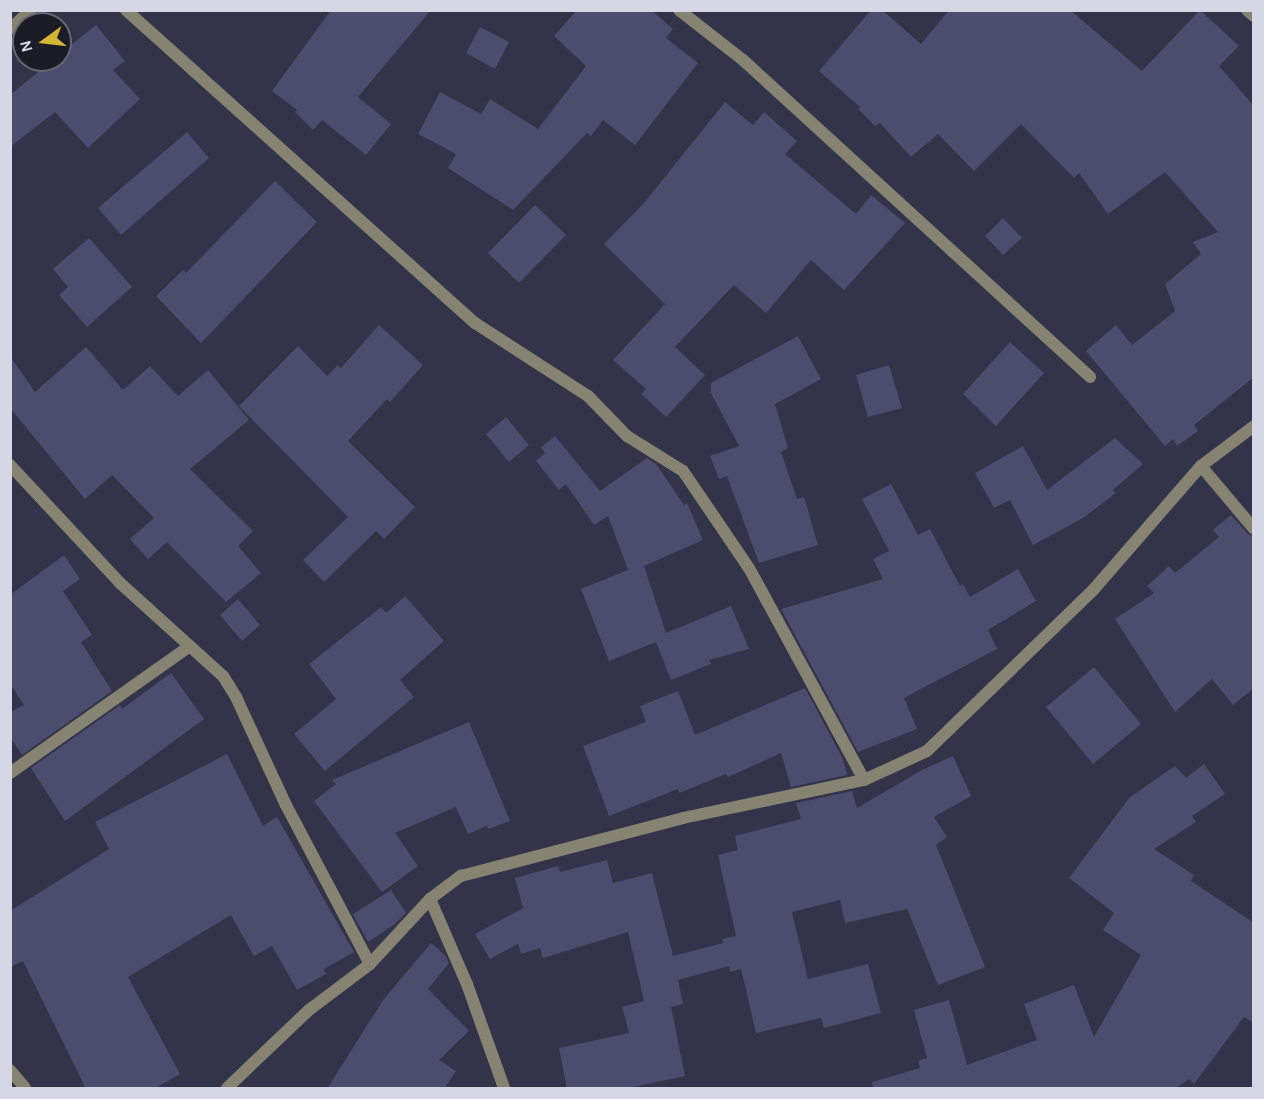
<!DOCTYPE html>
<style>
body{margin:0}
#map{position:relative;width:1264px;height:1099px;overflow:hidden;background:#333349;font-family:Karla,sans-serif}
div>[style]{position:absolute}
.building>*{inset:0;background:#4b4c6e}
.street>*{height:12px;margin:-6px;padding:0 6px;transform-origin:6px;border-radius:6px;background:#878372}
span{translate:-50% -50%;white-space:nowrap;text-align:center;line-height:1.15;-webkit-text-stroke:4.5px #1c1c26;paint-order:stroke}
.frame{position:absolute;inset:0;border:12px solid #d6d7e5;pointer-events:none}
.north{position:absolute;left:12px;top:12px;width:60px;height:60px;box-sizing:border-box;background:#1c1c26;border:2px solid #666772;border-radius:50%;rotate:255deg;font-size:16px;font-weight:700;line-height:24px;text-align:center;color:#d6d7e5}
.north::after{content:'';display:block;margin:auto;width:21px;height:27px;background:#d4b635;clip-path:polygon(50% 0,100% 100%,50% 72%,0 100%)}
</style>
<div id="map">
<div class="building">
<i style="clip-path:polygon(331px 10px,431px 10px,358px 97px,391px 124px,366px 155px,322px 120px,313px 130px,295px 112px,297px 110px,272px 91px)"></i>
<i style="clip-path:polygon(577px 10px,651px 10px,673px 29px,666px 38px,698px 63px,635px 145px,603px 120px,591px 136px,587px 133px,513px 210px,448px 168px,456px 154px,418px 134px,440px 92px,481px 114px,490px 99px,538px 129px,586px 66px,554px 36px)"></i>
<i style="clip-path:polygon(871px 10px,882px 10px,921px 44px,949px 10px,1070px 10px,1142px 71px,1200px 10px,1239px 46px,1219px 66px,1254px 106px,1254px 377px,1194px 425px,1198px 431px,1177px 446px,1173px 439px,1165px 446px,1086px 351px,1116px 325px,1132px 345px,1175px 311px,1165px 284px,1201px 254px,1193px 242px,1218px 232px,1165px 172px,1108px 214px,1079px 173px,1074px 178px,1021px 124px,974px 171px,938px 134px,911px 157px,880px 123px,875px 126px,858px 109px,860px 107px,819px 71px)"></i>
<i style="clip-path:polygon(96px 25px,125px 61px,113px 70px,140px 99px,88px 148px,55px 112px,10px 147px,10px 95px,53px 60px,60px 60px,60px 54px)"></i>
<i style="clip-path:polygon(480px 27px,509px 42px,495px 69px,466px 53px)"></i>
<i style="clip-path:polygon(725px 102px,753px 125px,764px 112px,797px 141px,785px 154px,856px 214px,871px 195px,905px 223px,844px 290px,811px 260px,766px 313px,734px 285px,675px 347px,705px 375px,666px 417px,641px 394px,646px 389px,613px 360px,665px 304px,604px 244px,644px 203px)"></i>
<i style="clip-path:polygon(187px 132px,209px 158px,121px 235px,98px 208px)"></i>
<i style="clip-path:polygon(275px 181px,317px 222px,201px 343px,156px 296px,183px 270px,186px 273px)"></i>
<i style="clip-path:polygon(535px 205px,566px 235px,519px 283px,488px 253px)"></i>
<i style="clip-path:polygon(1003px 218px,1022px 238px,1003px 255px,985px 236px)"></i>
<i style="clip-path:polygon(89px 238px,132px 287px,87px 327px,59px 295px,68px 287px,53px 269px)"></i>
<i style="clip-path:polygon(379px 325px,423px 365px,390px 402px,387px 399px,348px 441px,415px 507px,384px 539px,376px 531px,324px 582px,303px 560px,348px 517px,239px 406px,298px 346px,327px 376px,338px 365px,341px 368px)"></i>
<i style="clip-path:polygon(798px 336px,821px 379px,775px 404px,788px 448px,781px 452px,797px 499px,804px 497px,818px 545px,759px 563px,727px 476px,719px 479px,710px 456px,739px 446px,711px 393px,711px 383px)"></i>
<i style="clip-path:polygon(1010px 342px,1044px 373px,996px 426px,963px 394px)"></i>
<i style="clip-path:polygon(86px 347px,123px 390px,150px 366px,178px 396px,208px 370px,249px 420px,190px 469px,253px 531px,238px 546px,261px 573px,226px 602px,167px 542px,148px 559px,130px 539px,154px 518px,112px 475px,85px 499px,10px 408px,10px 356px,35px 392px)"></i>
<i style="clip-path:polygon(889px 365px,902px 408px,868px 417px,856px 375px)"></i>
<i style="clip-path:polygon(506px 417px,529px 445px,509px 462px,486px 434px)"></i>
<i style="clip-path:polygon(555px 436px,600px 491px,647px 458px,656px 464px,684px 505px,687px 503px,703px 540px,644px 566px,666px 633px,731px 606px,749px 649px,709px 660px,711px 664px,671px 680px,656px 642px,609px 661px,581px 589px,628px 570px,608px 516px,594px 525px,566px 484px,559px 490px,536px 461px,545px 453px,541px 447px)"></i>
<i style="clip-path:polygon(1115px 438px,1143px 464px,1113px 490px,1116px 493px,1083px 518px,1033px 545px,1010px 500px,994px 508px,975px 473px,1023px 446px,1047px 490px)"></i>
<i style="clip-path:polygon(891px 484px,918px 535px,930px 529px,960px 586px,963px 584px,970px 597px,1018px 569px,1036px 601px,988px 630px,997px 649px,904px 698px,917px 729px,858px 752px,781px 609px,883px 579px,873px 559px,889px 551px,862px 499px)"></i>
<i style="clip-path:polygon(1231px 515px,1248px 534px,1254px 537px,1254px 688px,1233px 705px,1212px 679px,1175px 712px,1115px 619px,1154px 593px,1147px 586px,1169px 566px,1175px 573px,1219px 537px,1213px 530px)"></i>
<i style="clip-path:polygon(64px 555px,80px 579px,63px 591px,92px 635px,81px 642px,112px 691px,22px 755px,10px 737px,10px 712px,24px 705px,10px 684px,10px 595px)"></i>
<i style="clip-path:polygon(405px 596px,444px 641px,400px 680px,414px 697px,325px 771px,294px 734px,336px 699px,309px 664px,381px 607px,386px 613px)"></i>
<i style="clip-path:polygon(238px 599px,260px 625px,242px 641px,220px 615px)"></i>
<i style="clip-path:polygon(1094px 667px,1141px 724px,1093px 764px,1046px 707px)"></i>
<i style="clip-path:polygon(171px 673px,204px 719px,65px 821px,31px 768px,120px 705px,122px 709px)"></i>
<i style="clip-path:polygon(805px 688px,843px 759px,847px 775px,791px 787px,781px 753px,728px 777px,726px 774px,679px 793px,678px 789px,609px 816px,583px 746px,646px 722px,640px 706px,678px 691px,695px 735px)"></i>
<i style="clip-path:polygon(469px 722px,510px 821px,488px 829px,487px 826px,468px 834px,456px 807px,395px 833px,418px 866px,382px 892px,314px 801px,336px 784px,332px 780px)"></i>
<i style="clip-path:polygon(227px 754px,263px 826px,277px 817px,354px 952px,324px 969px,326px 974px,297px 990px,272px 946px,254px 956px,231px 915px,128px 977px,180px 1074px,154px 1089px,86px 1089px,23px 961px,10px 967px,10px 911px,109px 849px,95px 822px)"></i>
<i style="clip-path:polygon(953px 756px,971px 796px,934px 817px,947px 837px,936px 845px,985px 967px,938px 985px,907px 909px,845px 923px,840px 900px,792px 912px,808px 979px,868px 964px,881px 1013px,824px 1028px,821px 1018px,756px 1033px,741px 969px,730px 972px,729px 966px,678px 980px,683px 1004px,671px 1007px,685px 1076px,624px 1089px,567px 1089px,559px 1048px,629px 1033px,622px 1007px,644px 1001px,628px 932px,543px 958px,540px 948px,521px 954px,518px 944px,490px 959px,475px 934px,523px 908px,515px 878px,558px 866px,560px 872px,607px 860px,613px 883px,652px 873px,673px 956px,723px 943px,722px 939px,736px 936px,718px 855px,738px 850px,735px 836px,801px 819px,796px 803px,852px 791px,857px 808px,922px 770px)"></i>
<i style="clip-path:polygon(1204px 764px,1225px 794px,1192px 816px,1196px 822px,1154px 849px,1194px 875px,1191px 881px,1254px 923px,1254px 1023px,1244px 1017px,1194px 1084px,1189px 1079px,1174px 1089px,873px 1089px,872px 1082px,920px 1068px,918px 1061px,927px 1058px,914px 1010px,949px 1000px,967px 1065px,1037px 1040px,1024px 1004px,1074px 985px,1094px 1037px,1141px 955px,1103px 930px,1114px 913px,1069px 878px,1130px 797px,1175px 766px,1186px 778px)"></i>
<i style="clip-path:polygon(391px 890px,406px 913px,395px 924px,368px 942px,353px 914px)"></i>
<i style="clip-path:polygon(431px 943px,445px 955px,449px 963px,428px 989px,469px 1031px,439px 1060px,456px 1071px,444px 1089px,327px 1089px,383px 1000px)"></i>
</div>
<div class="street">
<i style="left:126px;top:10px;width:469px;rotate:41.9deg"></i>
<i style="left:475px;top:323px;width:135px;rotate:32.9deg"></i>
<i style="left:588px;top:396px;width:56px;rotate:45.7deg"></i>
<i style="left:627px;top:436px;width:66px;rotate:32deg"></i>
<i style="left:683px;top:471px;width:117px;rotate:55.8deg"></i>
<i style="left:749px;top:568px;width:241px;rotate:61.5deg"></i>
<i style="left:679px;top:10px;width:81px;rotate:38deg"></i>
<i style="left:743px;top:60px;width:470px;rotate:42.4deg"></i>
<i style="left:1247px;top:10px;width:9px;rotate:41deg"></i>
<i style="left:10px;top:29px;width:28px;rotate:-42deg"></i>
<i style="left:10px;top:465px;width:161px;rotate:47deg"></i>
<i style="left:120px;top:583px;width:139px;rotate:42.1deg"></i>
<i style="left:223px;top:676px;width:25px;rotate:58deg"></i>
<i style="left:236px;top:697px;width:119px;rotate:65.2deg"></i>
<i style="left:286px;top:805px;width:180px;rotate:62.2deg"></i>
<i style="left:1201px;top:466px;width:82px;rotate:49.9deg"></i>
<i style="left:10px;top:773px;width:220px;rotate:-35.2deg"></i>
<i style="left:430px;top:899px;width:93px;rotate:66.5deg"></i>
<i style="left:467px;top:984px;width:110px;rotate:70.4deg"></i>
<i style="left:10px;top:1070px;width:23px;rotate:50deg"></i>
<i style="left:227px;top:1088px;width:113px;rotate:-43.6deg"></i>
<i style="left:309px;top:1010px;width:76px;rotate:-37deg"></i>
<i style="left:370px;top:964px;width:88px;rotate:-47.3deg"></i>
<i style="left:430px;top:899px;width:39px;rotate:-37deg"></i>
<i style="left:461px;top:876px;width:229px;rotate:-14.6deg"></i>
<i style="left:683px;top:818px;width:185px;rotate:-11.9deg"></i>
<i style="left:864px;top:780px;width:69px;rotate:-24.7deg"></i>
<i style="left:927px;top:751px;width:233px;rotate:-44.1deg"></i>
<i style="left:1094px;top:589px;width:163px;rotate:-49deg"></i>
<i style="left:1201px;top:466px;width:66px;rotate:-37deg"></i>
</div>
<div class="frame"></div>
<div class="north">N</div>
</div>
